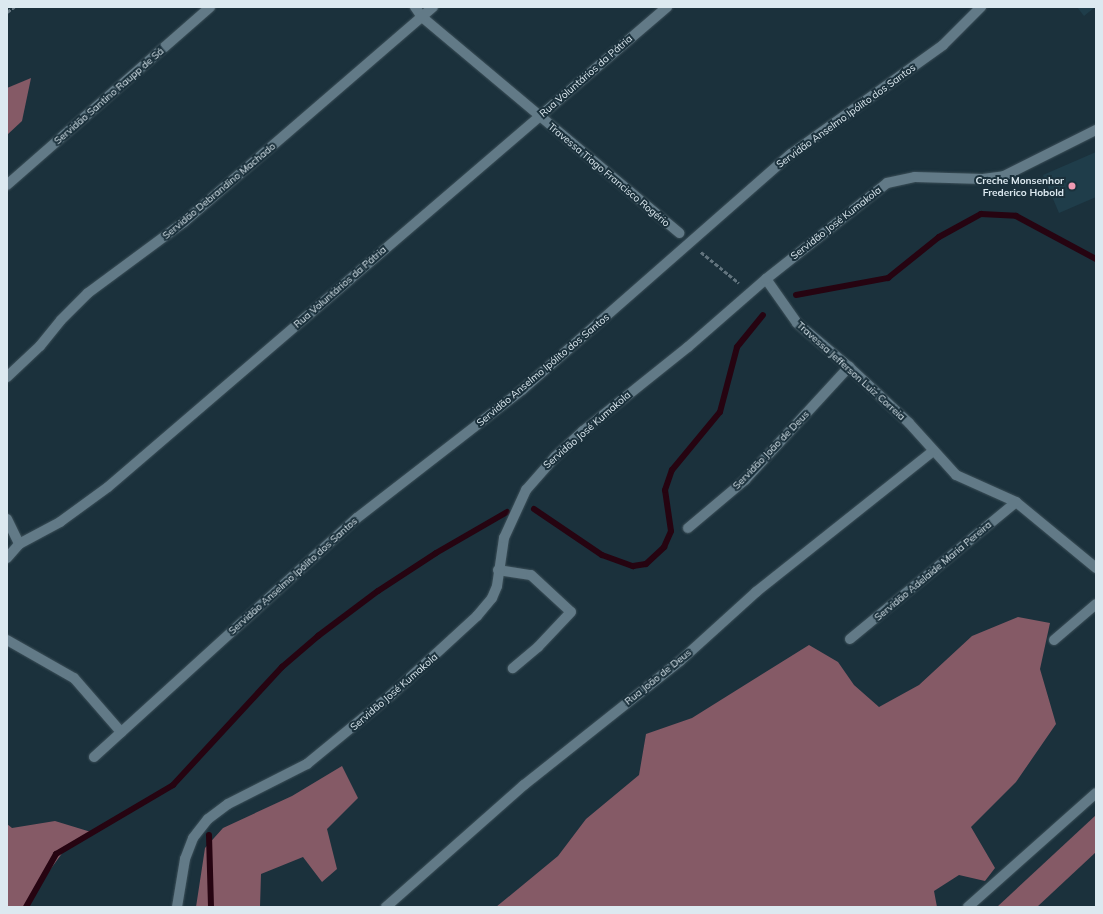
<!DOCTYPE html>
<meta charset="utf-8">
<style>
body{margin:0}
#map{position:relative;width:1103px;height:914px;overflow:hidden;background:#1b313c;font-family:Mulish,sans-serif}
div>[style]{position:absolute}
.built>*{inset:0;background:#1f3d4a}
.forest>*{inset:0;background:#855a66}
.stream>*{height:6px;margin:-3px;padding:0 3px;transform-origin:3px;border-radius:3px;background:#260411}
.path>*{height:2.5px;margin-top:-1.25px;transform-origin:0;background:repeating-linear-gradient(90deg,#62747e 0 4px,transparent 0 6px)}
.roads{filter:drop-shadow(0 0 1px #3c4f58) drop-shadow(0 0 1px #3c4f58)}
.lane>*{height:10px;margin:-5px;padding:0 5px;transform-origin:5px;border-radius:5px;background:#627a87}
.dots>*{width:11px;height:11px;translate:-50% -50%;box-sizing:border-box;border:2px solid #1b313c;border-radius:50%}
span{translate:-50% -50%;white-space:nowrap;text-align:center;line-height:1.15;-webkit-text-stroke:4px #1b313c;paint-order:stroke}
.street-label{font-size:10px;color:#dce9f0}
.poi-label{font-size:10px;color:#dce9f0;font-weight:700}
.right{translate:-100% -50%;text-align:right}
.frame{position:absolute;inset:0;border:8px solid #dce9f0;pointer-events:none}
</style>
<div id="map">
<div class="built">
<i style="clip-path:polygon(1077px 7px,1095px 7px,1084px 16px)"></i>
<i style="clip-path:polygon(1096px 152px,1096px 197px,1059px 213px,1043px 175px)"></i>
</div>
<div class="forest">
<i style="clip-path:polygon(31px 78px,22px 121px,7px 135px,7px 88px)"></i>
<i style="clip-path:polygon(1018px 617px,1050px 623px,1040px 669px,1056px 724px,1016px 782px,971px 827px,995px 868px,985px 881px,959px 875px,934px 891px,937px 907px,496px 907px,558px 856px,586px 819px,639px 775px,646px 734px,692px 718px,809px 645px,838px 662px,854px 685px,879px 707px,919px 685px,972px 636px)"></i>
<i style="clip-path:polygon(342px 766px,358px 798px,327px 829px,337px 869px,322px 882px,303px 857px,261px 874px,260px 907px,196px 907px,205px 848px,223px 828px,292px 796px)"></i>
<i style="clip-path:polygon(1096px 815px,1096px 852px,1037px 907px,997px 907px)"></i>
<i style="clip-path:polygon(55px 821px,91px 832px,63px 852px,23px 907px,7px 907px,7px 824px,12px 828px)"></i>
</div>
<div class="stream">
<i style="left:796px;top:295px;width:94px;rotate:-10.5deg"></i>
<i style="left:888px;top:278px;width:65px;rotate:-38.8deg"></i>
<i style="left:939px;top:237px;width:48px;rotate:-28.7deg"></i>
<i style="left:981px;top:214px;width:35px;rotate:3deg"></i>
<i style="left:1016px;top:216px;width:91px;rotate:28.3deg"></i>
<i style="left:534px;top:509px;width:82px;rotate:34.1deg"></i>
<i style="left:602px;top:555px;width:33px;rotate:20deg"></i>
<i style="left:633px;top:566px;width:13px;rotate:-9deg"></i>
<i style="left:646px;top:564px;width:25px;rotate:-43deg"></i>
<i style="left:664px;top:547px;width:17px;rotate:-66deg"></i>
<i style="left:671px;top:531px;width:41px;rotate:-98.3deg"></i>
<i style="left:665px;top:490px;width:21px;rotate:-71deg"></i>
<i style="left:672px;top:470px;width:75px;rotate:-50.4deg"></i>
<i style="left:720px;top:412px;width:67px;rotate:-75.3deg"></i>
<i style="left:737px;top:347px;width:41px;rotate:-50.9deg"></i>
<i style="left:209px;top:835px;width:72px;rotate:88.4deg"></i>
<i style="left:26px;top:907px;width:61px;rotate:-60.5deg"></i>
<i style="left:56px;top:854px;width:136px;rotate:-30.5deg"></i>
<i style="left:173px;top:785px;width:161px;rotate:-47.3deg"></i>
<i style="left:282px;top:667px;width:48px;rotate:-40.7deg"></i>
<i style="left:318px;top:636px;width:75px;rotate:-36.9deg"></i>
<i style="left:378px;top:591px;width:69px;rotate:-33.2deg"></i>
<i style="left:436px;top:553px;width:82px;rotate:-30deg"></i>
</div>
<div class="path">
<i style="left:7px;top:12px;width:9px;rotate:-36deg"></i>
<i style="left:701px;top:252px;width:49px;rotate:39.2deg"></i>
</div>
<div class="roads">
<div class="lane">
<i style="left:415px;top:7px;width:12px;rotate:55deg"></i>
<i style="left:422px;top:17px;width:336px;rotate:40deg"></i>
<i style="left:7px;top:185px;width:270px;rotate:-41.2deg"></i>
<i style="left:766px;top:279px;width:54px;rotate:54.8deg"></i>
<i style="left:797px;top:323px;width:68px;rotate:40.2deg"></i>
<i style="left:849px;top:367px;width:82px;rotate:43deg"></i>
<i style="left:909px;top:423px;width:70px;rotate:47.9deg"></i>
<i style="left:956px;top:475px;width:66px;rotate:24.2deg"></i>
<i style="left:1016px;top:502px;width:104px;rotate:39.5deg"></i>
<i style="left:7px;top:377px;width:45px;rotate:-43.2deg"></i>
<i style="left:40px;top:346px;width:33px;rotate:-51deg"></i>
<i style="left:61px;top:320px;width:38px;rotate:-45deg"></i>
<i style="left:88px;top:293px;width:119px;rotate:-36.5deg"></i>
<i style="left:184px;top:222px;width:329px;rotate:-40.8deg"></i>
<i style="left:7px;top:519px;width:28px;rotate:64deg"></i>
<i style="left:688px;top:528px;width:75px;rotate:-40.1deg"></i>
<i style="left:745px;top:480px;width:154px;rotate:-47.4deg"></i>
<i style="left:7px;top:558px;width:18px;rotate:-49deg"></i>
<i style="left:19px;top:544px;width:47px;rotate:-28.2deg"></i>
<i style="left:60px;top:522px;width:59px;rotate:-36.1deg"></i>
<i style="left:108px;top:487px;width:737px;rotate:-40.65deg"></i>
<i style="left:498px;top:570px;width:33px;rotate:9deg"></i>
<i style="left:531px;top:575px;width:54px;rotate:42.8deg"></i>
<i style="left:571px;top:612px;width:48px;rotate:133.3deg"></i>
<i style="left:538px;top:647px;width:33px;rotate:140deg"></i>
<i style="left:850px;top:639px;width:215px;rotate:-39.5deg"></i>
<i style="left:7px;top:640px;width:77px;rotate:29.6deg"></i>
<i style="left:74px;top:678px;width:72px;rotate:49deg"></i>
<i style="left:1054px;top:640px;width:55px;rotate:-40.6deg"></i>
<i style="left:94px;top:757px;width:355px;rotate:-42.3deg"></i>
<i style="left:357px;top:518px;width:209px;rotate:-37.8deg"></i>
<i style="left:522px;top:390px;width:358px;rotate:-41.3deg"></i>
<i style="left:791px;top:154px;width:187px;rotate:-35.6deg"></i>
<i style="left:943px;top:45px;width:54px;rotate:-45deg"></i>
<i style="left:177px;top:907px;width:49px;rotate:-80.5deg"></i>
<i style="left:185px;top:859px;width:22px;rotate:-69deg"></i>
<i style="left:193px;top:838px;width:24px;rotate:-52deg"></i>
<i style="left:208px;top:819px;width:25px;rotate:-37deg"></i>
<i style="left:228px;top:804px;width:89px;rotate:-26.9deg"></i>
<i style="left:307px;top:764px;width:109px;rotate:-39.4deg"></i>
<i style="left:391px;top:695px;width:117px;rotate:-42.6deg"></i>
<i style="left:477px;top:616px;width:23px;rotate:-50deg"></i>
<i style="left:492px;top:598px;width:13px;rotate:-67deg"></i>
<i style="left:497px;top:586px;width:49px;rotate:-81.7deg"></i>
<i style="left:504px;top:538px;width:53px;rotate:-65.4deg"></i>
<i style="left:526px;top:490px;width:44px;rotate:-48.7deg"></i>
<i style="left:555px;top:457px;width:38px;rotate:-43deg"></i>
<i style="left:583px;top:431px;width:134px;rotate:-38.7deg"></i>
<i style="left:688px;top:347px;width:103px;rotate:-41.1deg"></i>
<i style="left:766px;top:279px;width:154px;rotate:-38.4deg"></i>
<i style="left:887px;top:183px;width:29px;rotate:-12deg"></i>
<i style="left:915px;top:177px;width:68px;rotate:1.7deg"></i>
<i style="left:983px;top:179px;width:21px;rotate:-8deg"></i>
<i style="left:1004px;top:176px;width:103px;rotate:-26.6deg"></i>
<i style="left:386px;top:907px;width:184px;rotate:-41.5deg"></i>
<i style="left:524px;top:785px;width:199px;rotate:-38.5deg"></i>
<i style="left:680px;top:661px;width:103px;rotate:-42.2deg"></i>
<i style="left:756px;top:592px;width:226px;rotate:-38.5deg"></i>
<i style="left:968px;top:907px;width:171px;rotate:-41.7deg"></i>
</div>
</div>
<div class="dots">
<i style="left:1072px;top:186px;background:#f19ab3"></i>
</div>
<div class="street-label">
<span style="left:586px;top:76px;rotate:-41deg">Rua Voluntários da Pátria</span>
<span style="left:109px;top:96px;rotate:-41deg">Servidão Santino Raupp de Sá</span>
<span style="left:846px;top:116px;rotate:-36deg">Servidão Anselmo Ipólito dos Santos</span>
<span style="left:609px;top:175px;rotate:40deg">Travessa Tiago Francisco Rogério</span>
<span style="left:219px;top:191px;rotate:-40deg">Servidão Debrandino Machado</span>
<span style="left:836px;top:223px;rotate:-38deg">Servidão José Kumakola</span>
<span style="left:340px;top:287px;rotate:-41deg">Rua Voluntários da Pátria</span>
<span style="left:543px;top:370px;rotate:-40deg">Servidão Anselmo Ipólito dos Santos</span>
<span style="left:851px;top:371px;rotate:42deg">Travessa Jefferson Luiz Correia</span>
<span style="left:587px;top:430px;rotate:-41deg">Servidão José Kumakola</span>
<span style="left:771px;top:450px;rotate:-46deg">Servidão João de Deus</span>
<span style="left:933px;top:571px;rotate:-40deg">Servidão Adelaide Maria Pereira</span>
<span style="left:293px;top:576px;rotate:-42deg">Servidão Anselmo Ipólito dos Santos</span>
<span style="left:658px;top:677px;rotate:-39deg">Rua João de Deus</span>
<span style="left:394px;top:692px;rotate:-41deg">Servidão José Kumakola</span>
</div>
<div class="poi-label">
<span class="right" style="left:1064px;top:186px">Creche Monsenhor<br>Frederico Hobold</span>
</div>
<div class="frame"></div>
</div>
